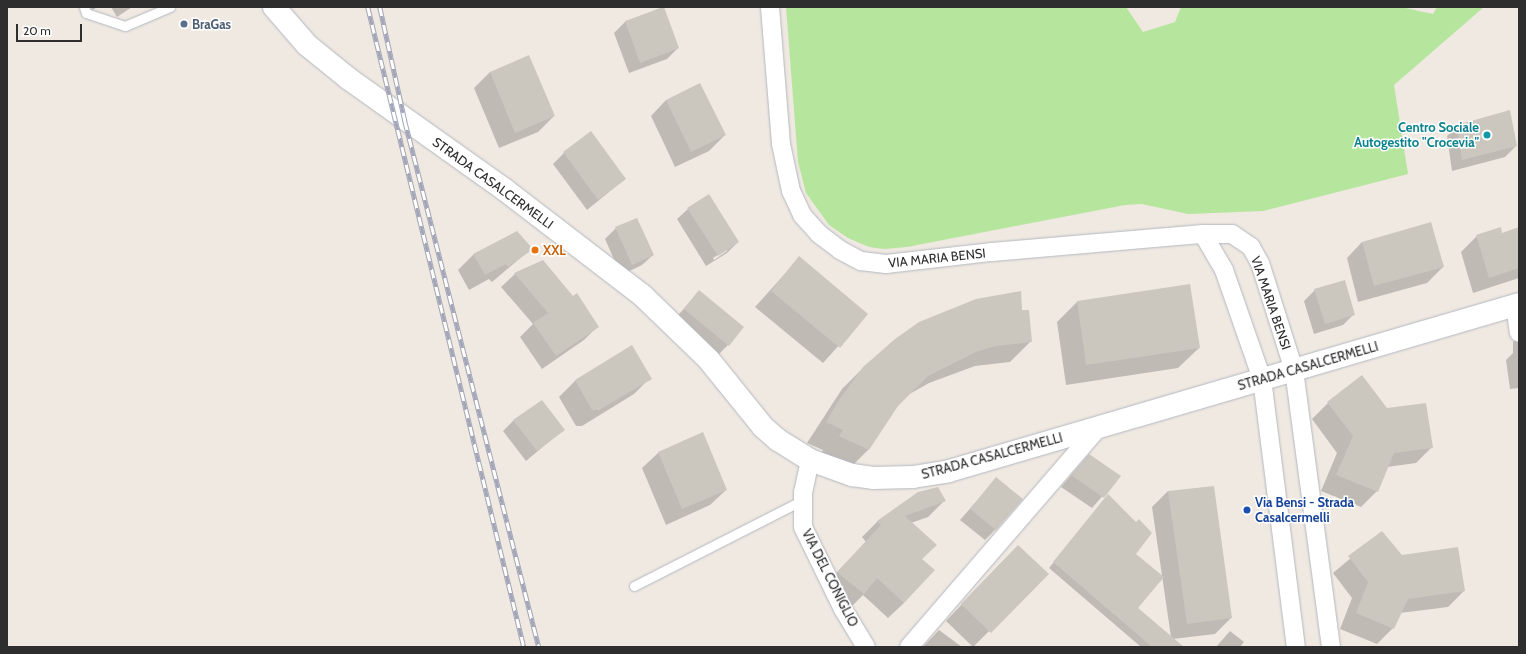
<!DOCTYPE html>
<style>
body{margin:0}
#map{position:relative;width:1526px;height:654px;overflow:hidden;background:#efe9e1;font-family:Cabin,sans-serif}
div>[style]{position:absolute}
.green>*{inset:0;background:#b6e59e}
.shadow>*{inset:0;background:#0003}
.building>*{inset:0;background:#cbc7bf}
.roads{filter:drop-shadow(0 0 1px #b4b7c1) drop-shadow(0 0 1px #b4b7c1)}
.service>*{height:9px;margin:-4.5px;padding:0 4.5px;transform-origin:4.5px;border-radius:4.5px;background:#fff}
.minor>*{height:18px;margin:-9px;padding:0 9px;transform-origin:9px;border-radius:9px;background:#fff}
.secondary>*{height:22px;margin:-11px;padding:0 11px;transform-origin:11px;border-radius:11px;background:#fff}
.rail>*{height:4.5px;margin-top:-2.25px;transform-origin:0;background:repeating-linear-gradient(90deg,#fff 0 9px,#a3a6b8 0 18px);box-sizing:border-box;border-block:1px solid #a3a6b8}
.dots>*{width:11px;height:11px;translate:-50% -50%;box-sizing:border-box;border:2px solid #fff;border-radius:50%}
span{translate:-50% -50%;white-space:nowrap;text-align:center;line-height:1.15;-webkit-text-stroke:3px #fff;paint-order:stroke}
.service-label{font-size:13px;color:#4e5e75;font-weight:700}
.left{translate:0 -50%;text-align:left}
.culture-label{font-size:13px;color:#0d838f;font-weight:700}
.right{translate:-100% -50%;text-align:right}
.street-label{font-size:13px;color:#2e2e2e}
.food-label{font-size:13px;color:#c56008;font-weight:700}
.transit-label{font-size:13px;color:#164399;font-weight:700}
.frame{position:absolute;inset:0;border:8px solid #2e2e2e;pointer-events:none}
.scale{position:absolute;left:16px;top:24px;width:66px;height:18px;box-sizing:border-box;border:2px solid #2e2e2e;border-top:0;padding-left:5px;font-size:12px;line-height:14px;white-space:nowrap;color:#2e2e2e;-webkit-text-stroke:3px #fff;paint-order:stroke}
</style>
<div id="map">
<div class="green">
<i style="clip-path:polygon(786px 7px,1126px 7px,1143px 32px,1175px 22px,1181px 7px,1401px 7px,1433px 14px,1437px 7px,1484px 7px,1394px 85px,1408px 174px,1263px 211px,1188px 214px,1142px 204px,1125px 205px,907px 247px,884px 249px,869px 247px,848px 238px,829px 225px,806px 193px,798px 162px)"></i>
</div>
<div class="shadow">
<i style="clip-path:polygon(91px 7px,98px 7px,92px 10px)"></i>
<i style="clip-path:polygon(111px 7px,132px 7px,117px 17px)"></i>
<i style="clip-path:polygon(663px 7px,678px 48px,667px 59px,629px 73px,614px 33px,625px 22px)"></i>
<i style="clip-path:polygon(490px 72px,554px 116px,538px 132px,499px 148px,474px 88px)"></i>
<i style="clip-path:polygon(666px 100px,725px 135px,709px 151px,675px 167px,651px 116px)"></i>
<i style="clip-path:polygon(1458px 126px,1516px 146px,1505px 157px,1452px 171px,1447px 136px)"></i>
<i style="clip-path:polygon(564px 153px,625px 179px,587px 210px,553px 164px)"></i>
<i style="clip-path:polygon(evenodd,688px 209px,738px 242px,727px 253px,706px 266px,677px 219px,688px 209px,727px 249px,727px 251px,714px 260px,713px 258px,727px 249px)"></i>
<i style="clip-path:polygon(616px 228px,653px 255px,642px 265px,621px 275px,605px 239px)"></i>
<i style="clip-path:polygon(1519px 228px,1519px 278px,1473px 293px,1461px 252px,1477px 236px,1501px 234px)"></i>
<i style="clip-path:polygon(1362px 242px,1443px 267px,1427px 283px,1358px 302px,1347px 258px)"></i>
<i style="clip-path:polygon(531px 249px,492px 282px,489px 279px,469px 290px,458px 270px,474px 254px)"></i>
<i style="clip-path:polygon(799px 258px,867px 314px,823px 363px,755px 307px)"></i>
<i style="clip-path:polygon(542px 262px,598px 326px,584px 340px,542px 369px,520px 337px,533px 324px,501px 287px,515px 274px)"></i>
<i style="clip-path:polygon(1189px 285px,1199px 348px,1178px 368px,1066px 385px,1057px 322px,1077px 302px)"></i>
<i style="clip-path:polygon(1315px 290px,1354px 314px,1343px 325px,1314px 334px,1304px 301px)"></i>
<i style="clip-path:polygon(699px 291px,728px 345px,717px 356px,674px 320px)"></i>
<i style="clip-path:polygon(1021px 311px,1030px 342px,1010px 362px,975px 366px,929px 383px,906px 396px,883px 424px,868px 450px,848px 470px,820px 457px,823px 450px,807px 443px,842px 389px,863px 368px)"></i>
<i style="clip-path:polygon(1519px 335px,1519px 388px,1510px 389px,1506px 360px,1513px 353px,1513px 342px)"></i>
<i style="clip-path:polygon(631px 347px,650px 378px,634px 394px,582px 426px,576px 426px,559px 397px,575px 381px)"></i>
<i style="clip-path:polygon(1328px 403px,1387px 409px,1432px 447px,1416px 463px,1387px 467px,1377px 491px,1361px 507px,1321px 491px,1337px 453px,1312px 419px)"></i>
<i style="clip-path:polygon(514px 420px,563px 430px,526px 461px,503px 431px)"></i>
<i style="clip-path:polygon(658px 453px,726px 490px,710px 505px,666px 525px,642px 468px)"></i>
<i style="clip-path:polygon(1079px 466px,1120px 476px,1092px 508px,1061px 487px)"></i>
<i style="clip-path:polygon(996px 479px,996px 529px,985px 540px,960px 520px)"></i>
<i style="clip-path:polygon(1168px 491px,1231px 618px,1215px 634px,1173px 639px,1183px 647px,1141px 647px,1049px 568px,1103px 501px,1134px 554px,1137px 608px,1171px 637px,1152px 507px)"></i>
<i style="clip-path:polygon(944px 501px,928px 517px,911px 523px,904px 603px,888px 618px,863px 595px,848px 610px,822px 588px,866px 542px,862px 537px,878px 521px)"></i>
<i style="clip-path:polygon(1382px 532px,1402px 556px,1464px 591px,1448px 607px,1400px 613px,1393px 628px,1377px 644px,1340px 629px,1352px 598px,1333px 573px)"></i>
<i style="clip-path:polygon(1002px 562px,1047px 574px,973px 647px,946px 621px)"></i>
<i style="clip-path:polygon(939px 630px,962px 647px,923px 647px)"></i>
<i style="clip-path:polygon(1230px 631px,1244px 642px,1240px 647px,1216px 647px)"></i>
</div>
<div class="building">
<i style="clip-path:polygon(664px 7px,679px 48px,640px 63px,625px 21px)"></i>
<i style="clip-path:polygon(529px 55px,555px 116px,515px 133px,490px 72px)"></i>
<i style="clip-path:polygon(700px 83px,726px 135px,691px 152px,666px 100px)"></i>
<i style="clip-path:polygon(1510px 110px,1517px 146px,1462px 160px,1457px 125px)"></i>
<i style="clip-path:polygon(591px 131px,626px 179px,598px 200px,563px 152px)"></i>
<i style="clip-path:polygon(709px 194px,739px 242px,718px 256px,687px 208px)"></i>
<i style="clip-path:polygon(637px 218px,654px 255px,632px 265px,615px 227px)"></i>
<i style="clip-path:polygon(1431px 222px,1444px 267px,1374px 286px,1362px 242px)"></i>
<i style="clip-path:polygon(1501px 227px,1502px 233px,1519px 227px,1519px 268px,1489px 278px,1476px 235px)"></i>
<i style="clip-path:polygon(517px 231px,533px 249px,508px 267px,506px 264px,485px 275px,473px 254px)"></i>
<i style="clip-path:polygon(799px 256px,868px 314px,840px 348px,771px 291px)"></i>
<i style="clip-path:polygon(543px 260px,573px 296px,577px 293px,599px 327px,556px 356px,533px 323px,548px 313px,514px 273px)"></i>
<i style="clip-path:polygon(1345px 280px,1355px 315px,1325px 324px,1314px 289px)"></i>
<i style="clip-path:polygon(1190px 284px,1200px 348px,1086px 365px,1077px 301px)"></i>
<i style="clip-path:polygon(699px 290px,744px 327px,729px 346px,684px 309px)"></i>
<i style="clip-path:polygon(1021px 291px,1022px 310px,1029px 310px,1032px 342px,996px 346px,976px 352px,928px 376px,898px 406px,869px 450px,839px 436px,843px 430px,826px 422px,837px 403px,863px 367px,895px 339px,919px 322px,976px 299px)"></i>
<i style="clip-path:polygon(632px 345px,652px 379px,599px 410px,592px 410px,575px 380px)"></i>
<i style="clip-path:polygon(1362px 375px,1387px 408px,1426px 403px,1433px 448px,1394px 453px,1378px 492px,1336px 475px,1353px 436px,1327px 402px)"></i>
<i style="clip-path:polygon(542px 400px,565px 430px,537px 451px,513px 420px)"></i>
<i style="clip-path:polygon(703px 432px,727px 490px,682px 509px,658px 452px)"></i>
<i style="clip-path:polygon(1089px 454px,1121px 476px,1104px 498px,1071px 475px)"></i>
<i style="clip-path:polygon(996px 477px,1023px 499px,996px 530px,970px 509px)"></i>
<i style="clip-path:polygon(1214px 486px,1232px 618px,1187px 624px,1168px 491px)"></i>
<i style="clip-path:polygon(938px 487px,946px 501px,905px 516px,937px 545px,922px 559px,935px 570px,904px 603px,877px 578px,864px 594px,837px 572px,881px 525px,877px 521px,918px 492px)"></i>
<i style="clip-path:polygon(1108px 494px,1136px 522px,1139px 519px,1152px 533px,1136px 554px,1164px 577px,1138px 608px,1184px 647px,1152px 647px,1053px 562px)"></i>
<i style="clip-path:polygon(1382px 531px,1402px 555px,1458px 547px,1465px 591px,1408px 599px,1394px 629px,1356px 613px,1368px 582px,1348px 556px)"></i>
<i style="clip-path:polygon(1018px 545px,1049px 574px,991px 633px,961px 604px)"></i>
</div>
<div class="roads">
<div class="service">
<i style="left:84px;top:7px;width:6px;rotate:72deg"></i>
<i style="left:86px;top:13px;width:41px;rotate:18.4deg"></i>
<i style="left:125px;top:26px;width:49px;rotate:-22.9deg"></i>
<i style="left:634px;top:586px;width:190px;rotate:-27deg"></i>
</div>
<div class="minor">
<i style="left:770px;top:7px;width:137px;rotate:85.4deg"></i>
<i style="left:781px;top:144px;width:48px;rotate:78deg"></i>
<i style="left:791px;top:191px;width:26px;rotate:65deg"></i>
<i style="left:802px;top:215px;width:25px;rotate:48deg"></i>
<i style="left:819px;top:234px;width:26px;rotate:37deg"></i>
<i style="left:840px;top:250px;width:24px;rotate:28deg"></i>
<i style="left:861px;top:261px;width:25px;rotate:7deg"></i>
<i style="left:886px;top:264px;width:107px;rotate:-6.5deg"></i>
<i style="left:992px;top:252px;width:212px;rotate:-4.9deg"></i>
<i style="left:1203px;top:234px;width:29px"></i>
<i style="left:1232px;top:234px;width:23px;rotate:34deg"></i>
<i style="left:1251px;top:247px;width:18px;rotate:61deg"></i>
<i style="left:1260px;top:263px;width:112px;rotate:72.4deg"></i>
<i style="left:1294px;top:370px;width:279px;rotate:82.4deg"></i>
<i style="left:1203px;top:234px;width:42px;rotate:59.7deg"></i>
<i style="left:1224px;top:270px;width:115px;rotate:70.8deg"></i>
<i style="left:1262px;top:379px;width:270px;rotate:82.8deg"></i>
<i style="left:1515px;top:305px;width:28px;rotate:82deg"></i>
<i style="left:810px;top:460px;width:33px;rotate:102deg"></i>
<i style="left:803px;top:492px;width:35px;rotate:90deg"></i>
<i style="left:803px;top:527px;width:91px;rotate:64deg"></i>
<i style="left:843px;top:609px;width:44px;rotate:58.8deg"></i>
<i style="left:909px;top:647px;width:289px;rotate:-49.2deg"></i>
</div>
<div class="secondary">
<i style="left:274px;top:7px;width:50px;rotate:49deg"></i>
<i style="left:307px;top:45px;width:54px;rotate:39deg"></i>
<i style="left:349px;top:79px;width:191px;rotate:35.4deg"></i>
<i style="left:505px;top:190px;width:173px;rotate:37.5deg"></i>
<i style="left:642px;top:295px;width:93px;rotate:44.1deg"></i>
<i style="left:709px;top:360px;width:86px;rotate:51.1deg"></i>
<i style="left:763px;top:427px;width:20px;rotate:41deg"></i>
<i style="left:778px;top:440px;width:38px;rotate:32deg"></i>
<i style="left:810px;top:460px;width:45px;rotate:19.7deg"></i>
<i style="left:852px;top:475px;width:21px;rotate:8deg"></i>
<i style="left:873px;top:478px;width:40px;rotate:-1.4deg"></i>
<i style="left:913px;top:477px;width:36px;rotate:-9deg"></i>
<i style="left:949px;top:471px;width:594px;rotate:-16.33deg"></i>
</div>
</div>
<div class="rail">
<i style="left:368px;top:7px;width:659px;rotate:76.3deg"></i>
<i style="left:380px;top:7px;width:117px;rotate:77.6deg"></i>
<i style="left:405px;top:121px;width:543px;rotate:75.71deg"></i>
</div>
<div class="dots">
<i style="left:184px;top:24px;background:#5c6f8a"></i>
<i style="left:1487px;top:135px;background:#0f9aa8"></i>
<i style="left:535px;top:250px;background:#e8710a"></i>
<i style="left:1247px;top:510px;background:#1a4fb4"></i>
</div>
<div class="service-label">
<span class="left" style="left:192px;top:24px">BraGas</span>
</div>
<div class="culture-label">
<span class="right" style="left:1479px;top:135px">Centro Sociale<br>Autogestito "Crocevia"</span>
</div>
<div class="street-label">
<span style="left:493px;top:183px;rotate:36deg">STRADA CASALCERMELLI</span>
<span style="left:937px;top:258px;rotate:-6deg">VIA MARIA BENSI</span>
<span style="left:1271px;top:303px;rotate:71deg">VIA MARIA BENSI</span>
<span style="left:1308px;top:366px;rotate:-16deg">STRADA CASALCERMELLI</span>
<span style="left:992px;top:456px;rotate:-15deg">STRADA CASALCERMELLI</span>
<span style="left:830px;top:578px;rotate:63deg">VIA DEL CONIGLIO</span>
</div>
<div class="food-label">
<span class="left" style="left:543px;top:250px">XXL</span>
</div>
<div class="transit-label">
<span class="left" style="left:1255px;top:510px">Via Bensi - Strada<br>Casalcermelli</span>
</div>
<div class="frame"></div>
<div class="scale">20 m</div>
</div>
